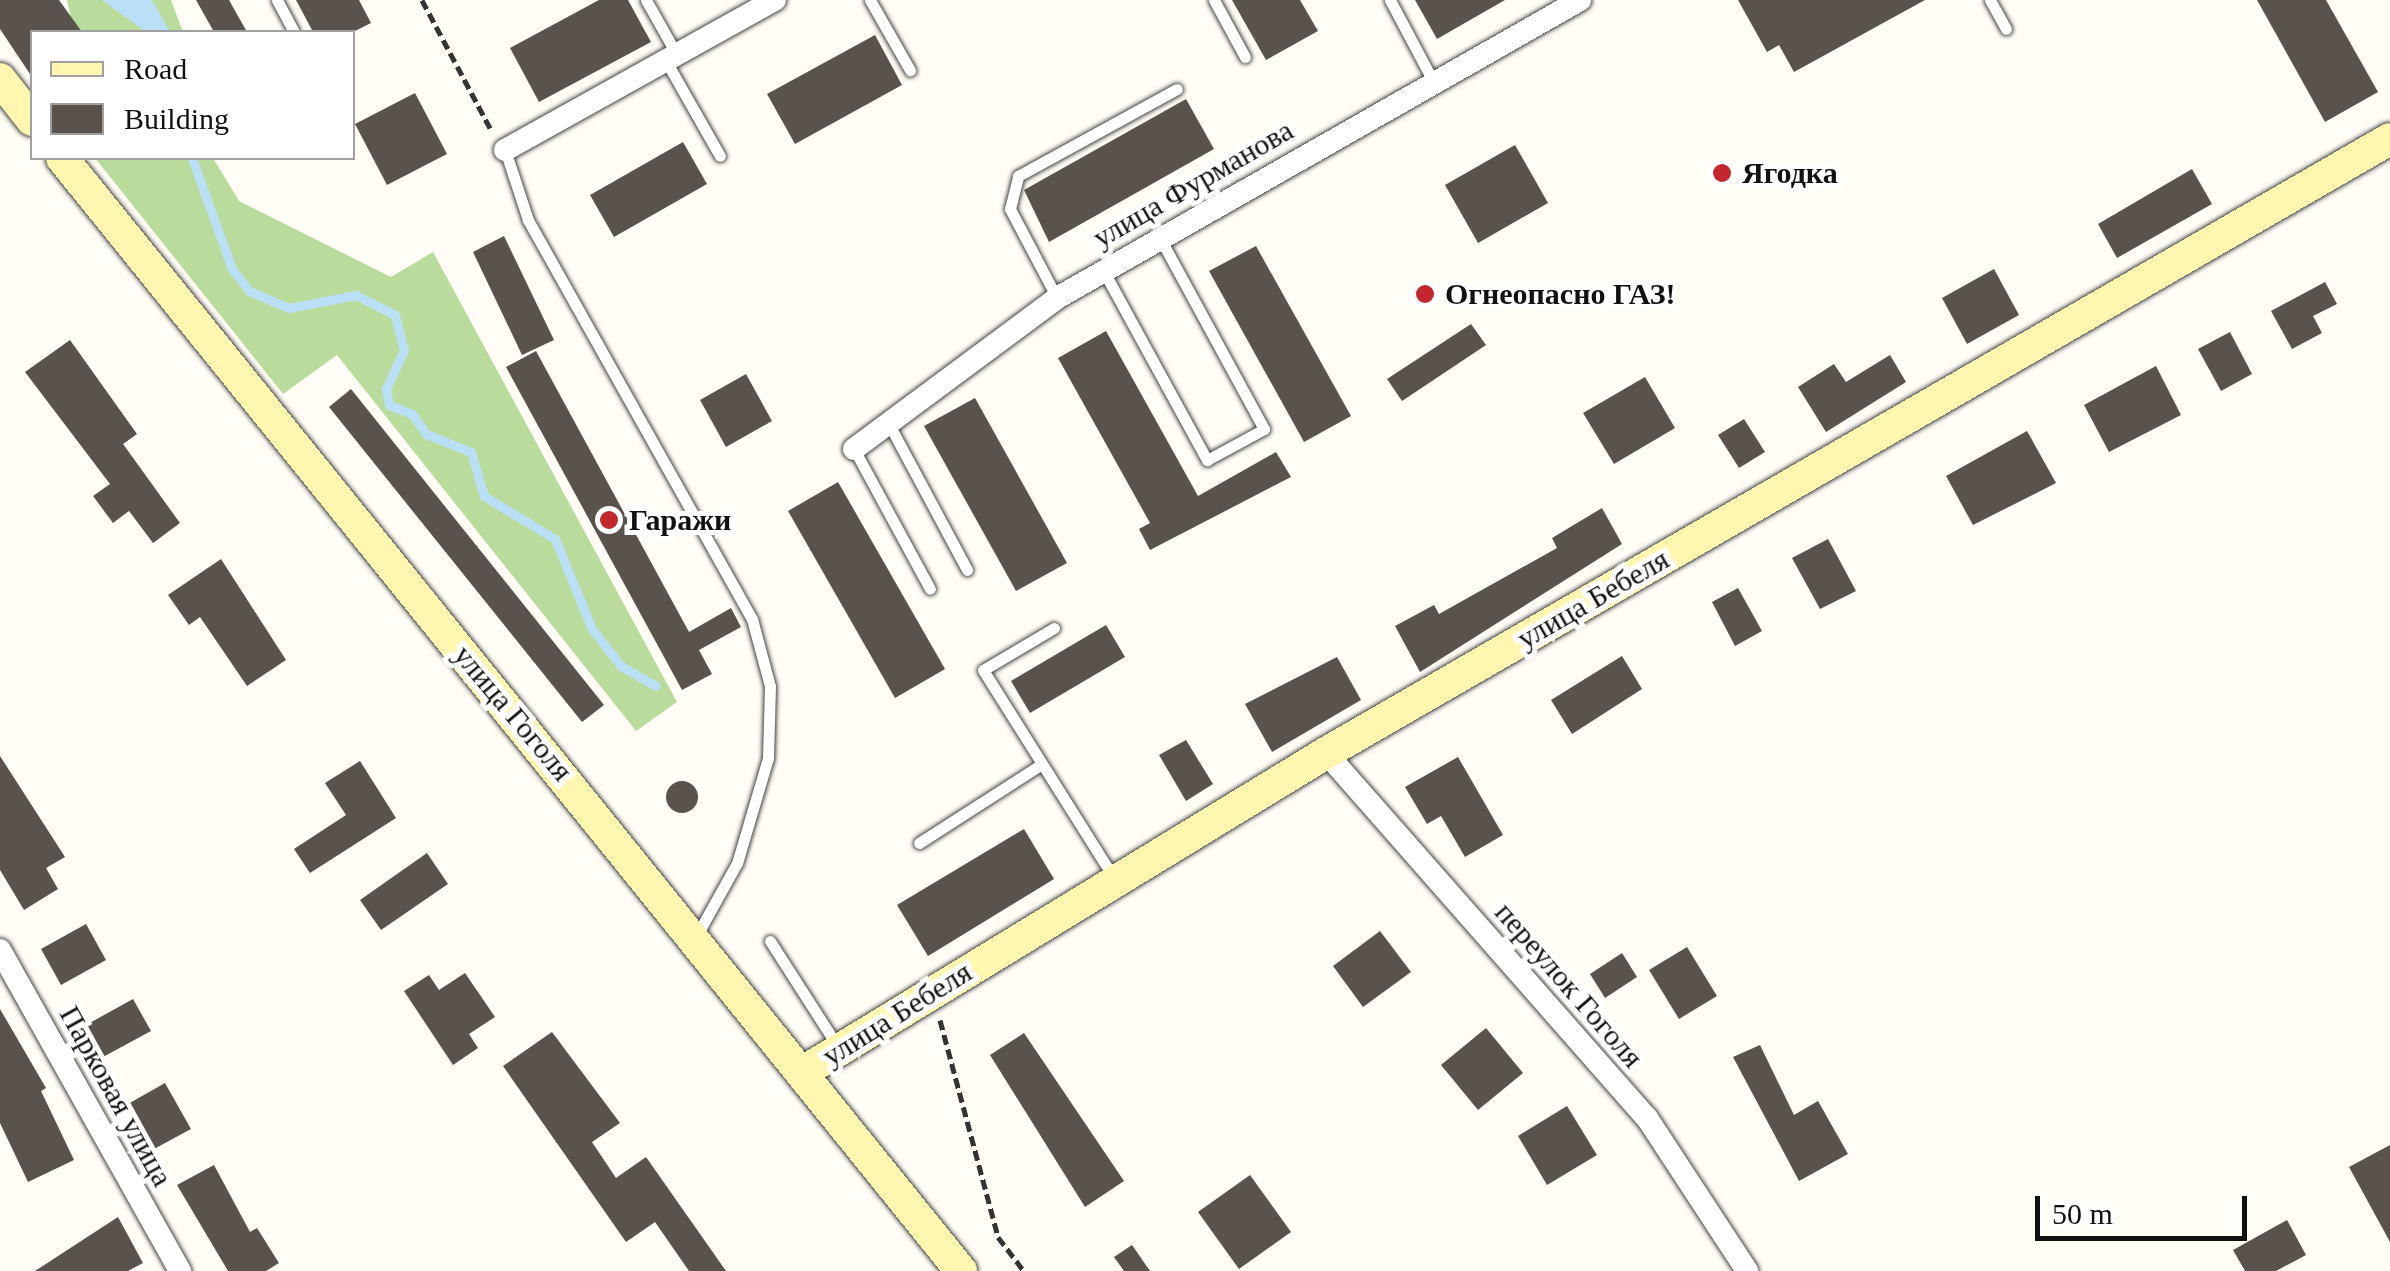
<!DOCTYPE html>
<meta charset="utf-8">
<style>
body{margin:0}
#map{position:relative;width:2390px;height:1271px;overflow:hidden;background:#fffdf5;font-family:"Times New Roman",serif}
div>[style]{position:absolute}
.forest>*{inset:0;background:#b9dc9c}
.water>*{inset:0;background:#b9e0f7}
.stream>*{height:9px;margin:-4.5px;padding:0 4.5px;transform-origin:4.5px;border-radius:4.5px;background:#b9e0f7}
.building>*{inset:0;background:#5a524d}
.round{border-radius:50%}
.path>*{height:5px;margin-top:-2.5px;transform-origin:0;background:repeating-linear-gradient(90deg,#333 0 10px,transparent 0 15px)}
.roads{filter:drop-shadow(0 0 2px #444) drop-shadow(0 0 2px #444)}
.lane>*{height:11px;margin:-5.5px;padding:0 5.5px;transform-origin:5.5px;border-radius:5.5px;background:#fff}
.street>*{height:22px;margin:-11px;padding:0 11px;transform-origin:11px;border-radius:11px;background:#fff}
.secondary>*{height:32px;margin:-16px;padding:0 16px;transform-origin:16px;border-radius:16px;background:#fff6b0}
.dots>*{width:28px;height:28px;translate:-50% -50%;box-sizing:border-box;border:5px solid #fff;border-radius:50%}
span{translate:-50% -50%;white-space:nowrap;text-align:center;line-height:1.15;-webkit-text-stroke:10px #fff;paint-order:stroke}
.poi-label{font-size:30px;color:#111;font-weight:700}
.left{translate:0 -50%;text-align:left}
.street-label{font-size:30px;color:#111}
.legend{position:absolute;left:30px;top:30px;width:325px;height:130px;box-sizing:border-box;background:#fff;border:2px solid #a0a0a0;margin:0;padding:12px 18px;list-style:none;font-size:30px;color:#111}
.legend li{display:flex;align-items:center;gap:20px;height:50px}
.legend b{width:50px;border:2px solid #a0a0a0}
.scale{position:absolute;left:2035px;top:1196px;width:212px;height:45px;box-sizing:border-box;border:5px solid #111;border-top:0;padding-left:12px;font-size:30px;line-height:35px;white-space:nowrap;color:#111;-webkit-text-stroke:8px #fff;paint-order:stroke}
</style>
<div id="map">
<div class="forest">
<i style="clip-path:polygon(67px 0,171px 0,183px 32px,74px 32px)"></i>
<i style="clip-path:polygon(95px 158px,213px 158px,239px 201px,391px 277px,433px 252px,677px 702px,636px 731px,337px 355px,283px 394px)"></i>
</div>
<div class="water">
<i style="clip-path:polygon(102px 0,152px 0,170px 32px,146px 32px)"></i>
</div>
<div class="stream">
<i style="left:192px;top:158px;width:118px;rotate:70.2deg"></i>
<i style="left:232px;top:269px;width:28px;rotate:52deg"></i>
<i style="left:249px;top:291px;width:43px;rotate:23deg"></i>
<i style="left:289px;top:308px;width:68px;rotate:-11deg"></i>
<i style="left:356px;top:295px;width:44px;rotate:27.1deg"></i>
<i style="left:395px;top:315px;width:36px;rotate:76deg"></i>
<i style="left:404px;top:350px;width:43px;rotate:114.8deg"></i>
<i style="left:386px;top:389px;width:16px;rotate:79deg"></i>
<i style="left:389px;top:405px;width:25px;rotate:21deg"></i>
<i style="left:412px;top:414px;width:24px;rotate:55deg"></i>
<i style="left:426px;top:434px;width:48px;rotate:21.8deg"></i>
<i style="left:471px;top:452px;width:46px;rotate:73.5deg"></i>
<i style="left:484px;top:496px;width:83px;rotate:31.2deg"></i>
<i style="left:555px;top:539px;width:97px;rotate:67.7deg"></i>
<i style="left:592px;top:629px;width:47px;rotate:51.9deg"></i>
<i style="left:621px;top:666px;width:40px;rotate:29.7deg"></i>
</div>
<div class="building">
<i style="clip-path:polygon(0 0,59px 0,82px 32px,32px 32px,32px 77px,0 29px)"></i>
<i style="clip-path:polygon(196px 0,229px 0,247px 32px,214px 32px)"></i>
<i style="clip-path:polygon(296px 0,359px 0,371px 23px,353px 32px,313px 32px)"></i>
<i style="clip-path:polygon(599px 0,628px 0,651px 42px,539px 102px,510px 48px)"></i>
<i style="clip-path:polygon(1232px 0,1300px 0,1318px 31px,1266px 60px)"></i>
<i style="clip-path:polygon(1415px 0,1505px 0,1437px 39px)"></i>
<i style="clip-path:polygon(1738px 0,1925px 0,1794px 72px,1779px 45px,1767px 52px)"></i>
<i style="clip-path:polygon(2257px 0,2326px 0,2378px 92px,2325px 122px)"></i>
<i style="clip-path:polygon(875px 35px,902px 85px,795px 144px,767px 94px)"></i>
<i style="clip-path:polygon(415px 93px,447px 154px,387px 185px,355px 124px)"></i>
<i style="clip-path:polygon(1186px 99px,1214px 149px,1049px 242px,1024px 190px)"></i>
<i style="clip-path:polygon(683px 142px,707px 184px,614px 237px,590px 195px)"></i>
<i style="clip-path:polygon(1515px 145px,1548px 203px,1478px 243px,1445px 185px)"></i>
<i style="clip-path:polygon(2192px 169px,2212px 204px,2117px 258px,2098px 224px)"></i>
<i style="clip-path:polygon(504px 236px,554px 340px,522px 355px,473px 252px)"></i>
<i style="clip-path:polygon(1256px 246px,1351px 416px,1304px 442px,1209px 271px)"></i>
<i style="clip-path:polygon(1994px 269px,2019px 315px,1967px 344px,1942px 298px)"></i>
<i style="clip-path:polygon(2325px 282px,2337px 304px,2313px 316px,2322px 333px,2292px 349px,2271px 311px)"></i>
<i style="clip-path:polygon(1471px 324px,1486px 345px,1402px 401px,1387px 379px)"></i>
<i style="clip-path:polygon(1106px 331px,1198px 496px,1276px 452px,1291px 477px,1150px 550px,1139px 529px,1150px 523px,1058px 358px)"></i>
<i style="clip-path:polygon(2230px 332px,2252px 374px,2221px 391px,2198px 349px)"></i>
<i style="clip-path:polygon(70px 340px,137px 434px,123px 444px,180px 523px,153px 543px,129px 511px,113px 523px,93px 496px,110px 484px,25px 372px)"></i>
<i style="clip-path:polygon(536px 351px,689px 632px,731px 608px,741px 627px,699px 650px,712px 674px,682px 690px,506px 367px)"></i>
<i style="clip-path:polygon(1890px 355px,1906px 382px,1826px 432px,1798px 387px,1834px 364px,1846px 382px)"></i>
<i style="clip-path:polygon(2156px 366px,2181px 415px,2109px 452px,2084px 405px)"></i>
<i style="clip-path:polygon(746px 374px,772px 421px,726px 447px,700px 400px)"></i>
<i style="clip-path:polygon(1645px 377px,1675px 428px,1614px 464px,1583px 413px)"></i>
<i style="clip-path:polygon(351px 389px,604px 705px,582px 722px,329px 407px)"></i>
<i style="clip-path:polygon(975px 398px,1067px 563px,1016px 591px,924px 426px)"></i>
<i style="clip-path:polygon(1744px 419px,1765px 452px,1739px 468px,1718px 435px)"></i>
<i style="clip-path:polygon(2027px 431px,2056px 483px,1973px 525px,1946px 476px)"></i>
<i style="clip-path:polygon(838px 482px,945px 669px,895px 698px,788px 511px)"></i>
<i style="clip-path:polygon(1602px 508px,1622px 544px,1420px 672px,1395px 626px,1434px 605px,1439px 614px,1557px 548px,1552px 538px)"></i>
<i style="clip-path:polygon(1828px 539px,1856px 591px,1820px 609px,1792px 558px)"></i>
<i style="clip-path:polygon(221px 559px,286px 660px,247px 686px,200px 617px,189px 625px,168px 595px)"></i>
<i style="clip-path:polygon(1738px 588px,1762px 631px,1735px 646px,1712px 602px)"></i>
<i style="clip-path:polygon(1106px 625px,1125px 657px,1030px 713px,1011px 681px)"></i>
<i style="clip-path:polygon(1622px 656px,1642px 689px,1572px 734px,1551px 700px)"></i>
<i style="clip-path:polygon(1337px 657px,1361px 700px,1272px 752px,1245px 704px)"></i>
<i style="clip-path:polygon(1186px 740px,1213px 784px,1186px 801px,1159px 755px)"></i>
<i style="clip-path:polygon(0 756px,65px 857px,46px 868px,58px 889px,24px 910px,0 870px)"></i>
<i style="clip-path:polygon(1458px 757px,1503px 835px,1465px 857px,1441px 816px,1427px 824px,1405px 787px)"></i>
<i style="clip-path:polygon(360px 761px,396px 818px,310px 873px,294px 849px,346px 815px,325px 783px)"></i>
<i class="round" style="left:666px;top:781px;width:32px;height:32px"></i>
<i style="clip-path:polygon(1024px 829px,1054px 879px,928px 956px,897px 905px)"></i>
<i style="clip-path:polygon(427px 853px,448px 884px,381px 930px,360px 900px)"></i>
<i style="clip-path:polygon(86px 924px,106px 960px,61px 985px,41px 949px)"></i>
<i style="clip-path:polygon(1380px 931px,1411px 972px,1363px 1007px,1333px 966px)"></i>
<i style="clip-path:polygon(1687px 947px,1717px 996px,1679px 1019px,1649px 970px)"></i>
<i style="clip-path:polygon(1622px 953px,1637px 977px,1605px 998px,1590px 974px)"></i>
<i style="clip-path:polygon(465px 973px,495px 1017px,469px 1034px,478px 1048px,453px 1065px,404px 991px,429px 975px,439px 990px)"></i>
<i style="clip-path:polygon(133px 999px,151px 1031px,103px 1057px,86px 1025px)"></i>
<i style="clip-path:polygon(0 1009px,46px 1088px,41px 1091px,74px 1160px,28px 1182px,0 1123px)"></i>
<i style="clip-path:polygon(1486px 1028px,1523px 1073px,1478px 1110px,1441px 1065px)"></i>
<i style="clip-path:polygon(552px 1032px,620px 1123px,592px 1142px,616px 1178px,646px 1157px,726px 1271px,689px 1271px,655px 1222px,626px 1242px,503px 1066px)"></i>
<i style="clip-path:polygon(1024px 1033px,1124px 1181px,1085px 1207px,990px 1055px)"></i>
<i style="clip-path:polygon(1760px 1045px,1794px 1115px,1818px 1101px,1848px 1154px,1799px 1181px,1733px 1057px)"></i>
<i style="clip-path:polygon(165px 1083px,191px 1129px,154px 1149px,128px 1104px)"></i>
<i style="clip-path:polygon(1567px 1106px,1597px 1155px,1547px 1185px,1518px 1136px)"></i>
<i style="clip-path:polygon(2390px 1145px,2390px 1242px,2349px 1167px)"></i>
<i style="clip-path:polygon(214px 1165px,250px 1232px,257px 1228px,279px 1263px,266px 1271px,228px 1271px,177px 1185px)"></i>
<i style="clip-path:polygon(1250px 1175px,1291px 1232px,1239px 1269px,1198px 1212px)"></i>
<i style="clip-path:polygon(118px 1217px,143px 1263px,128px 1271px,35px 1271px)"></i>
<i style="clip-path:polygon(2287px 1220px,2306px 1255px,2276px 1271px,2245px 1271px,2233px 1250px)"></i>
<i style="clip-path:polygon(1132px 1245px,1150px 1271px,1124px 1271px,1114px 1257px)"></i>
</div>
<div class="path">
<i style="left:422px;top:0;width:147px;rotate:62deg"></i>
<i style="left:940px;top:1020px;width:225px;rotate:75deg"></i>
<i style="left:998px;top:1237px;width:43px;rotate:52.6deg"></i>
</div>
<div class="roads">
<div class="lane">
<i style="left:277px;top:0;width:36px;rotate:62deg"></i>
<i style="left:646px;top:0;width:63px;rotate:60.6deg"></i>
<i style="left:870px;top:0;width:81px;rotate:60.3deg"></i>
<i style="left:1214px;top:0;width:65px;rotate:61.5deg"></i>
<i style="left:1390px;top:0;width:92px;rotate:62deg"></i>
<i style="left:1990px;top:0;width:33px;rotate:61deg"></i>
<i style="left:666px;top:61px;width:109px;rotate:60.4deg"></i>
<i style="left:505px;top:150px;width:74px;rotate:71.8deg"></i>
<i style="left:528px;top:220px;width:458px;rotate:60.7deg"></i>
<i style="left:752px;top:619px;width:69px;rotate:75deg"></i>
<i style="left:770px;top:686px;width:72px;rotate:91.6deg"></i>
<i style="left:768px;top:758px;width:109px;rotate:106.4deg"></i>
<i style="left:737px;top:863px;width:82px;rotate:119.1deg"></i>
<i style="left:1103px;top:270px;width:217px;rotate:61.3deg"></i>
<i style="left:1207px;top:460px;width:65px;rotate:-28.5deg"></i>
<i style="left:1264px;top:429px;width:217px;rotate:-118.6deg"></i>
<i style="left:1057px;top:298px;width:101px;rotate:-117.8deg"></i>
<i style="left:1010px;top:209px;width:34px;rotate:-76deg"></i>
<i style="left:1018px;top:176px;width:181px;rotate:-28.7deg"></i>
<i style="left:891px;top:428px;width:161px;rotate:61.8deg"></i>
<i style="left:854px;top:449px;width:159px;rotate:61.5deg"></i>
<i style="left:1054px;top:628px;width:82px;rotate:149.4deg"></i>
<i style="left:983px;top:670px;width:248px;rotate:57.8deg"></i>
<i style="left:919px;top:843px;width:143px;rotate:-32.7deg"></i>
<i style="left:770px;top:941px;width:126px;rotate:57.3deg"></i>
</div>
<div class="street">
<i style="left:505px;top:150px;width:309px;rotate:-29.1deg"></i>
<i style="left:854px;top:449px;width:253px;rotate:-36.6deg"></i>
<i style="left:1057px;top:298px;width:602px;rotate:-29.67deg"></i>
<i style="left:1326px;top:753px;width:486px;rotate:48.7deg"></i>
<i style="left:1647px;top:1118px;width:183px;rotate:56.8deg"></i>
<i style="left:0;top:950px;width:368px;rotate:60.7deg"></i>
</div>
<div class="secondary">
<i style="left:0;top:79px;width:52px;rotate:52deg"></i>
<i style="left:62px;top:158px;width:1431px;rotate:51.07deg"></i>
<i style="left:803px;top:1072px;width:613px;rotate:-31.38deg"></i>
<i style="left:1326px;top:753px;width:1228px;rotate:-29.99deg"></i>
</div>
</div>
<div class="dots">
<i style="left:1722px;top:173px;background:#c4262e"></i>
<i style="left:1425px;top:294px;background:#c4262e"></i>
<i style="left:609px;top:520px;background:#c4262e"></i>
</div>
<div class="poi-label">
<span class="left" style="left:1742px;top:173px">Ягодка</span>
<span class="left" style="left:1445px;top:294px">Огнеопасно ГАЗ!</span>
<span class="left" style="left:629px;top:520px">Гаражи</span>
</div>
<div class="street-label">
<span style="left:1193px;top:184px;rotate:-30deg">улица Фурманова</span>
<span style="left:1593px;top:599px;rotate:-30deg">улица Бебеля</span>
<span style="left:513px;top:713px;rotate:50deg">улица Гоголя</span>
<span style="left:1569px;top:985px;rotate:49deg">переулок Гоголя</span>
<span style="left:897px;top:1014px;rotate:-32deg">улица Бебеля</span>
<span style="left:116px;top:1096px;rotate:61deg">Парковая улица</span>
</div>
<ul class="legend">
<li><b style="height:12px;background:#fff6b0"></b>Road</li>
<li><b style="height:28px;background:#5a524d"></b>Building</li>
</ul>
<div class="scale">50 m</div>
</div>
